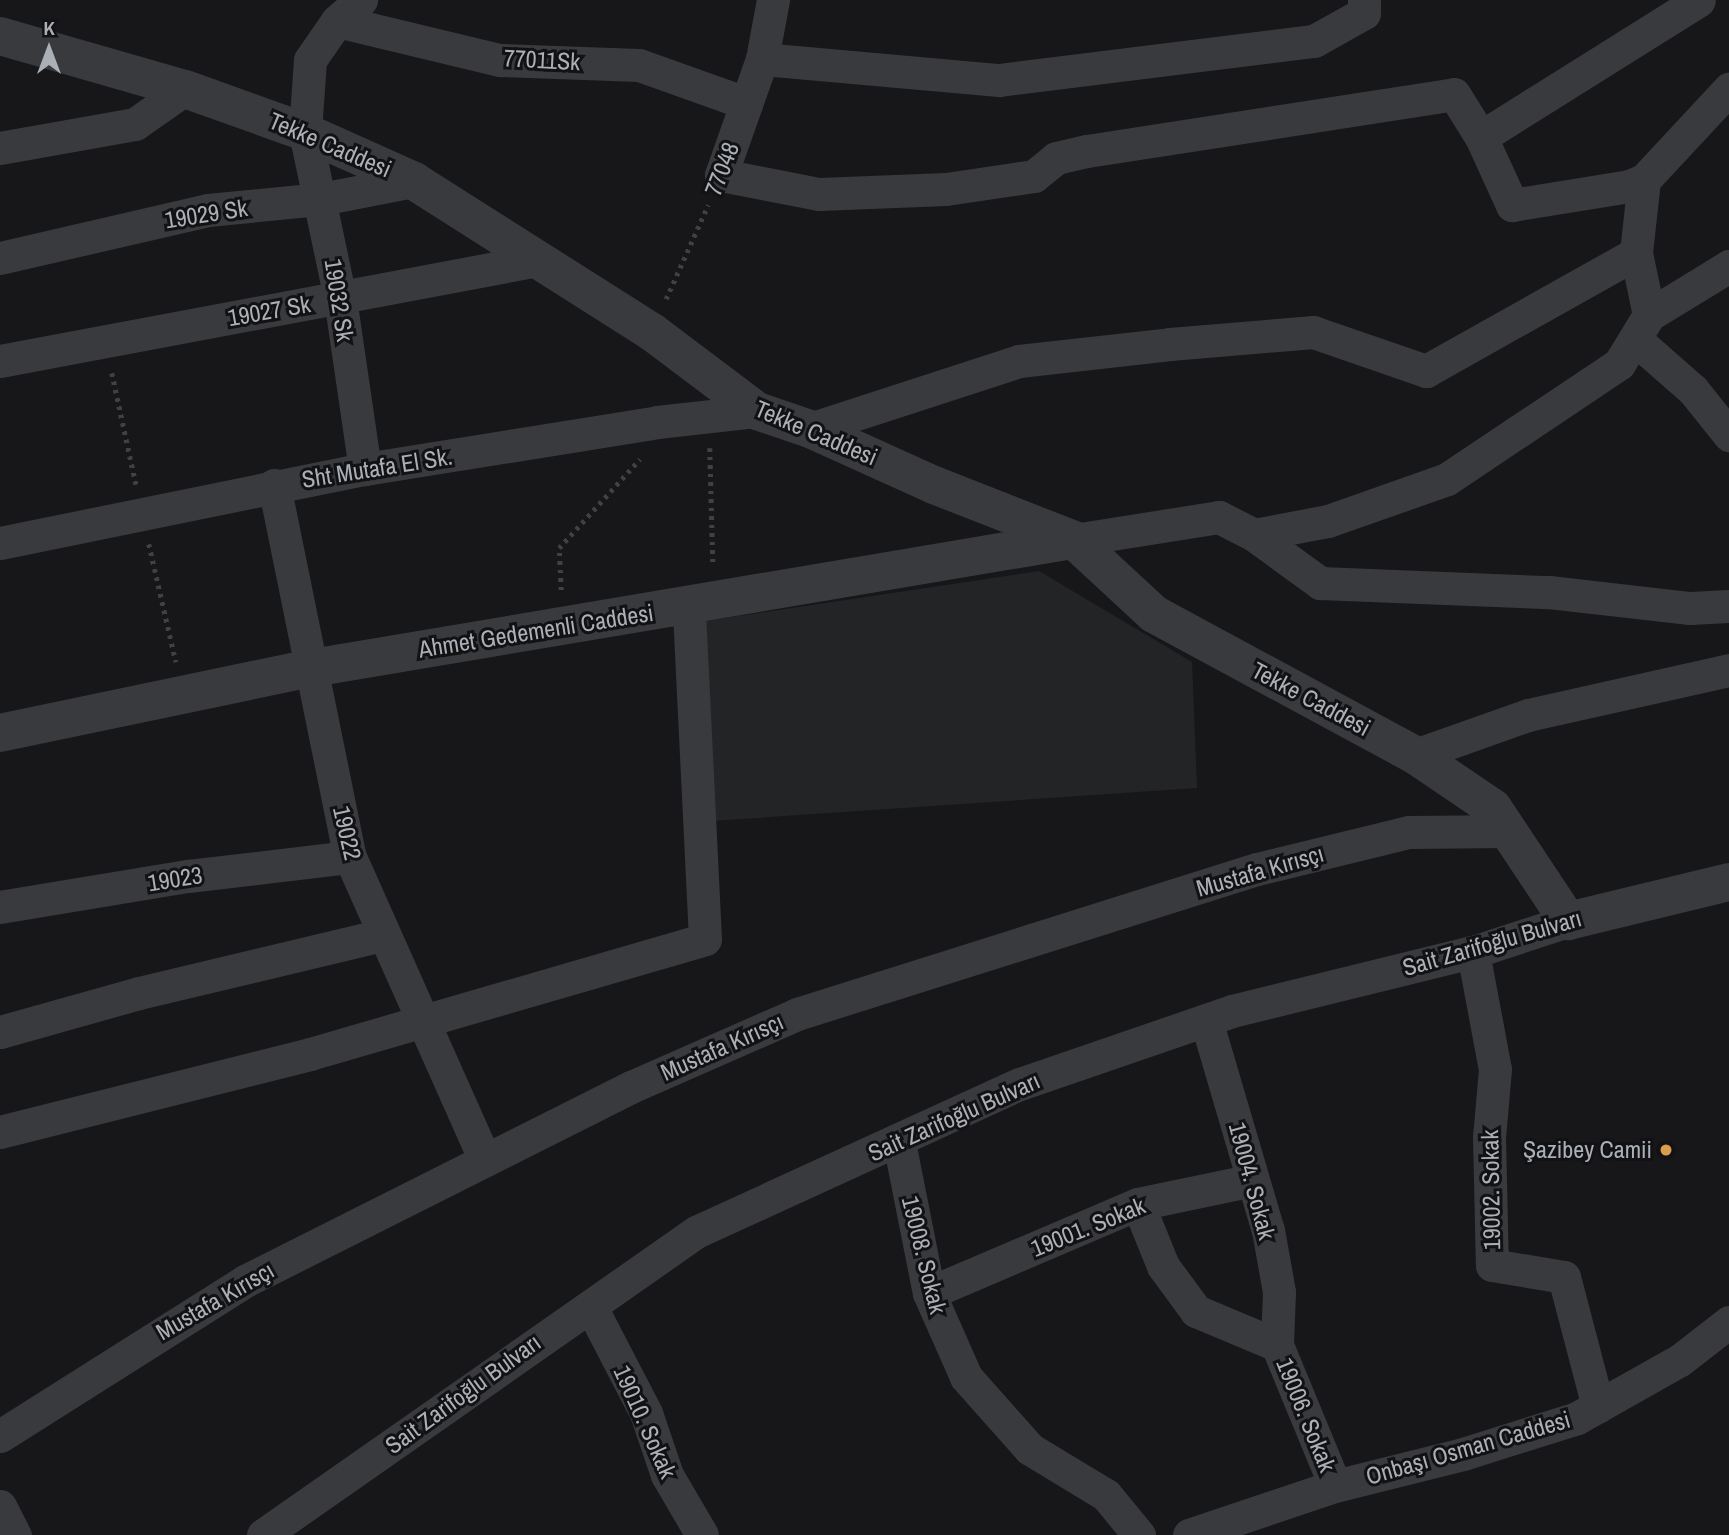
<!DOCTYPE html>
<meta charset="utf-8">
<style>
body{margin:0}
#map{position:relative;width:1729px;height:1535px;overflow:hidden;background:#171719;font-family:"Archivo Narrow",sans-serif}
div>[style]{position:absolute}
.built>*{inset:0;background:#232426}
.path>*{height:4.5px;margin-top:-2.25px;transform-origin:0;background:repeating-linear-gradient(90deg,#3f4144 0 3.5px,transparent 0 8.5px)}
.minor>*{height:33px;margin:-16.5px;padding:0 16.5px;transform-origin:16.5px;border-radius:16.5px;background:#393a3d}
.tertiary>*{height:38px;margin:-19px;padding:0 19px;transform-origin:19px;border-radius:19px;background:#393a3d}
.dots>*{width:19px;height:19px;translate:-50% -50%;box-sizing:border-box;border:4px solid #121214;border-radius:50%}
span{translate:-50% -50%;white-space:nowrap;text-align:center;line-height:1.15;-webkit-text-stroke:6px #121214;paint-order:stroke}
.street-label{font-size:24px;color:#abb0b7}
.poi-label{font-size:24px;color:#abb0b7}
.right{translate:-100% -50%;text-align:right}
.north{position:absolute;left:14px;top:14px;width:70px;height:70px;-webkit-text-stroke:5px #121214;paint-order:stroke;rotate:0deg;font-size:19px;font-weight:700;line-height:28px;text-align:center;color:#abb0b7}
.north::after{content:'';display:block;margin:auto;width:24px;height:32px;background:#abb0b7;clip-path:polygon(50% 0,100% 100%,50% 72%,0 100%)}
</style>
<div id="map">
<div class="built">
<i style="clip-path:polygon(1039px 571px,1192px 662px,1197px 788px,711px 821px,705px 621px)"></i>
</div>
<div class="path">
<i style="left:666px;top:299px;width:103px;rotate:-65.9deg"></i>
<i style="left:112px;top:373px;width:114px;rotate:77.8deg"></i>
<i style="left:710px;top:448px;width:118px;rotate:88.5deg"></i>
<i style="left:149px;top:544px;width:121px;rotate:77.1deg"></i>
<i style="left:561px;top:590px;width:42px;rotate:-92.7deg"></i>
<i style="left:559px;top:548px;width:120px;rotate:-47.7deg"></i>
</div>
<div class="minor">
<i style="left:361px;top:0;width:32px;rotate:139deg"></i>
<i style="left:337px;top:21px;width:47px;rotate:124.7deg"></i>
<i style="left:310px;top:60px;width:72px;rotate:94deg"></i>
<i style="left:305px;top:132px;width:170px;rotate:78.1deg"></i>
<i style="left:340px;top:298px;width:173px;rotate:81.7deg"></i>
<i style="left:773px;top:0;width:60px;rotate:100.6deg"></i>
<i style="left:762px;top:59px;width:123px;rotate:109.5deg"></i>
<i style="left:721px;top:175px;width:100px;rotate:11deg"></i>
<i style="left:819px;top:194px;width:127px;rotate:-2.3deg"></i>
<i style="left:946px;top:189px;width:89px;rotate:-8.4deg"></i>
<i style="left:1034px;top:176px;width:28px;rotate:-39deg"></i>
<i style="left:1056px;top:158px;width:32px;rotate:-13deg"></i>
<i style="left:1087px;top:151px;width:371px;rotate:-8.8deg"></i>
<i style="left:1454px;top:94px;width:51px;rotate:57.9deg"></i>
<i style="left:1481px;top:137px;width:75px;rotate:65.5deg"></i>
<i style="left:1512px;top:205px;width:119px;rotate:-9.2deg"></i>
<i style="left:1629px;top:186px;width:16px;rotate:-22deg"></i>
<i style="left:1644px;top:180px;width:125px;rotate:-47deg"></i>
<i style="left:337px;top:21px;width:168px;rotate:13.5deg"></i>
<i style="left:500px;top:60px;width:139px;rotate:2.1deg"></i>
<i style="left:639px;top:65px;width:114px;rotate:19.6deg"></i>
<i style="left:762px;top:59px;width:238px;rotate:5.1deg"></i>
<i style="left:999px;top:80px;width:317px;rotate:-7.1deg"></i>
<i style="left:1314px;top:41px;width:57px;rotate:-29.2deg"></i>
<i style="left:1364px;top:13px;width:13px;rotate:-90deg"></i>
<i style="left:1481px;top:137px;width:257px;rotate:-32.1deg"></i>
<i style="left:0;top:148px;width:137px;rotate:-10.1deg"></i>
<i style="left:135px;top:124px;width:61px;rotate:-35deg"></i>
<i style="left:1644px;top:180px;width:73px;rotate:96.3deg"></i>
<i style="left:1636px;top:253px;width:63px;rotate:78.2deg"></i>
<i style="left:0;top:258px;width:213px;rotate:-13deg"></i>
<i style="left:208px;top:210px;width:114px;rotate:-5.6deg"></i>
<i style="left:321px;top:199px;width:95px;rotate:-11deg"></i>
<i style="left:1636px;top:340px;width:76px;rotate:41.3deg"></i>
<i style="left:1693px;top:390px;width:58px;rotate:51.3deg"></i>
<i style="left:0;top:361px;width:547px;rotate:-10.63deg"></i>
<i style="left:810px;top:429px;width:220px;rotate:-18deg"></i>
<i style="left:1019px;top:361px;width:152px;rotate:-6.4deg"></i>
<i style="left:1170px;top:344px;width:144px;rotate:-4.8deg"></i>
<i style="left:1313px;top:332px;width:120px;rotate:19deg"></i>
<i style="left:1426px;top:371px;width:241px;rotate:-29.3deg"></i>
<i style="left:274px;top:485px;width:380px;rotate:78.5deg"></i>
<i style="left:350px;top:857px;width:332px;rotate:66deg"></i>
<i style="left:1254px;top:535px;width:82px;rotate:36deg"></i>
<i style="left:1320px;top:583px;width:229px;rotate:2.3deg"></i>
<i style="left:1549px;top:592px;width:142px;rotate:6.5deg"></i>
<i style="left:1690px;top:608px;width:39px;rotate:-3deg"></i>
<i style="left:1074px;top:540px;width:147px;rotate:-9deg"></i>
<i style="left:1219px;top:517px;width:39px;rotate:27deg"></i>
<i style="left:1254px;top:535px;width:75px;rotate:-10.7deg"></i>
<i style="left:1328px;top:521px;width:126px;rotate:-19.4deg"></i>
<i style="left:1447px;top:479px;width:207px;rotate:-33.8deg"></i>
<i style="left:1619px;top:364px;width:57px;rotate:-58.5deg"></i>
<i style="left:1649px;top:315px;width:94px;rotate:-31.5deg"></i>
<i style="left:0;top:543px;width:372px;rotate:-11.5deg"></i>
<i style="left:365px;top:469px;width:296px;rotate:-9.1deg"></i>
<i style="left:657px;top:422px;width:101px;rotate:-6.3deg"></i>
<i style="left:1415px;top:755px;width:120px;rotate:-19.5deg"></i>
<i style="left:1528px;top:715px;width:206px;rotate:-12.6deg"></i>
<i style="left:0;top:907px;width:191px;rotate:-9.4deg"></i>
<i style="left:188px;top:876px;width:163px;rotate:-6.7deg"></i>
<i style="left:1473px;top:952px;width:119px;rotate:79.4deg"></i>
<i style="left:1495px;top:1069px;width:68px;rotate:95deg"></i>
<i style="left:1489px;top:1137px;width:128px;rotate:88.7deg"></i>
<i style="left:1492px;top:1265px;width:73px;rotate:9.5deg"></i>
<i style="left:1564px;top:1277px;width:134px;rotate:75.3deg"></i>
<i style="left:1206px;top:1020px;width:219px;rotate:73.6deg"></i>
<i style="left:1268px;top:1230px;width:63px;rotate:79.9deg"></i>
<i style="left:1279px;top:1292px;width:53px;rotate:92.2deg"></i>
<i style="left:1277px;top:1345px;width:152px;rotate:67.6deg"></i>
<i style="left:0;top:1032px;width:144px;rotate:-15.7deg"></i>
<i style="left:139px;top:993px;width:250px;rotate:-13.4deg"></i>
<i style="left:0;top:1132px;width:320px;rotate:-14.1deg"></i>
<i style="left:310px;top:1054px;width:411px;rotate:-16.2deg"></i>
<i style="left:705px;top:939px;width:333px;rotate:-92.8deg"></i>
<i style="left:899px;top:1142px;width:154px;rotate:78.8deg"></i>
<i style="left:929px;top:1293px;width:92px;rotate:66.2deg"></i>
<i style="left:966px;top:1377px;width:96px;rotate:48.4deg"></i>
<i style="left:1030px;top:1449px;width:89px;rotate:31.2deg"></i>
<i style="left:1106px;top:1495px;width:52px;rotate:50.5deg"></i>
<i style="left:1138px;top:1204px;width:67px;rotate:68deg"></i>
<i style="left:1163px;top:1266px;width:56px;rotate:53.7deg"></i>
<i style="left:1196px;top:1311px;width:88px;rotate:22.8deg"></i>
<i style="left:929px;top:1293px;width:227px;rotate:-23.1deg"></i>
<i style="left:1138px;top:1204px;width:117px;rotate:-11.8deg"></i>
<i style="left:591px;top:1307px;width:119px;rotate:62.6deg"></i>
<i style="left:646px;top:1413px;width:65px;rotate:71.3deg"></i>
<i style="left:667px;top:1475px;width:69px;rotate:59.7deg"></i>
<i style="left:0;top:1436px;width:290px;rotate:-32.3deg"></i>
<i style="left:245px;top:1281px;width:432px;rotate:-26.7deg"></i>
<i style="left:631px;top:1087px;width:181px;rotate:-23.7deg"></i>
<i style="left:797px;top:1014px;width:482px;rotate:-17.5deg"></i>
<i style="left:1257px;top:869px;width:156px;rotate:-13.7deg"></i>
<i style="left:1409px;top:832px;width:101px;rotate:-0.6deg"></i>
<i style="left:0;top:1506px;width:33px;rotate:63deg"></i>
<i style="left:263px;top:1535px;width:528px;rotate:-34.98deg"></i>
<i style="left:696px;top:1232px;width:356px;rotate:-24.6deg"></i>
<i style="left:1020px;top:1084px;width:224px;rotate:-19deg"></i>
<i style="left:1232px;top:1011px;width:248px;rotate:-13.8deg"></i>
<i style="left:1473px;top:952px;width:100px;rotate:-18.1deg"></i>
<i style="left:1189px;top:1535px;width:154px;rotate:-18.6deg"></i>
<i style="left:1335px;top:1486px;width:132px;rotate:-14deg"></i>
<i style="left:1463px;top:1454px;width:120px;rotate:-17.5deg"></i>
<i style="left:1577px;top:1418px;width:118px;rotate:-29.4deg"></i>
<i style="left:1680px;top:1360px;width:62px;rotate:-37.8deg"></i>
</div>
<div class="tertiary">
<i style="left:0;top:36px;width:192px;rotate:16deg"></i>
<i style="left:185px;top:89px;width:127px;rotate:19.7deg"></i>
<i style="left:305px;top:132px;width:120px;rotate:24.2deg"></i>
<i style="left:414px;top:181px;width:282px;rotate:32.4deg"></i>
<i style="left:652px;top:332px;width:131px;rotate:37deg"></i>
<i style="left:757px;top:411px;width:56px;rotate:18.8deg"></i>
<i style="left:810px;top:429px;width:136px;rotate:24.3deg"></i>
<i style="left:934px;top:485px;width:150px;rotate:21.4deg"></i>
<i style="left:1074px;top:540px;width:109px;rotate:42.8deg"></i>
<i style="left:1154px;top:614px;width:297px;rotate:28.4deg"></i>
<i style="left:1415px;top:755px;width:94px;rotate:34.2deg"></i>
<i style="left:1493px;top:808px;width:136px;rotate:56.4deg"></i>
<i style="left:1568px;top:921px;width:166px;rotate:-13.6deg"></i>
<i style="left:0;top:733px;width:319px;rotate:-11.8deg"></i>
<i style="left:312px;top:668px;width:771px;rotate:-9.56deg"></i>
</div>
<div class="dots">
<i style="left:1666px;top:1150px;background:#db9c4c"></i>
</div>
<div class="street-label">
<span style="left:542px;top:60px;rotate:3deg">77011Sk</span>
<span style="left:330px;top:145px;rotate:23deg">Tekke Caddesi</span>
<span style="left:722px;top:169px;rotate:-69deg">77048</span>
<span style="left:206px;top:214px;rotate:-9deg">19029 Sk</span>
<span style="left:339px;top:300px;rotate:81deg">19032 Sk</span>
<span style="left:269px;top:311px;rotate:-10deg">19027 Sk</span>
<span style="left:816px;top:433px;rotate:23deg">Tekke Caddesi</span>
<span style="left:377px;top:468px;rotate:-9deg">Sht Mutafa El Sk.</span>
<span style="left:536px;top:631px;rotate:-9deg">Ahmet Gedemenli Caddesi</span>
<span style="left:1311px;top:699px;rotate:28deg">Tekke Caddesi</span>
<span style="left:347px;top:833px;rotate:77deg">19022</span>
<span style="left:1260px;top:871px;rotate:-16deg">Mustafa Kırısçı</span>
<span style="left:175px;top:879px;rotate:-9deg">19023</span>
<span style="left:1492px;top:943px;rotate:-16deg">Sait Zarifoğlu Bulvarı</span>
<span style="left:722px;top:1047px;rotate:-24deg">Mustafa Kırısçı</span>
<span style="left:954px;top:1117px;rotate:-24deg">Sait Zarifoğlu Bulvarı</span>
<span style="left:1252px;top:1181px;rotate:75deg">19004. Sokak</span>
<span style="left:1491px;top:1190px;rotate:-91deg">19002. Sokak</span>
<span style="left:1088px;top:1227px;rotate:-22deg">19001. Sokak</span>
<span style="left:924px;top:1255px;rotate:76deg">19008. Sokak</span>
<span style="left:215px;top:1301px;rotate:-30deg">Mustafa Kırısçı</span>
<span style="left:463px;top:1394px;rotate:-36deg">Sait Zarifoğlu Bulvarı</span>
<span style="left:1306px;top:1415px;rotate:68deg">19006. Sokak</span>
<span style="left:645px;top:1422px;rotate:66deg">19010. Sokak</span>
<span style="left:1468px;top:1448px;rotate:-16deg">Onbaşı Osman Caddesi</span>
</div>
<div class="poi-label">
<span class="right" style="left:1652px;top:1150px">Şazibey Camii</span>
</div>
<div class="north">K</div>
</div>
